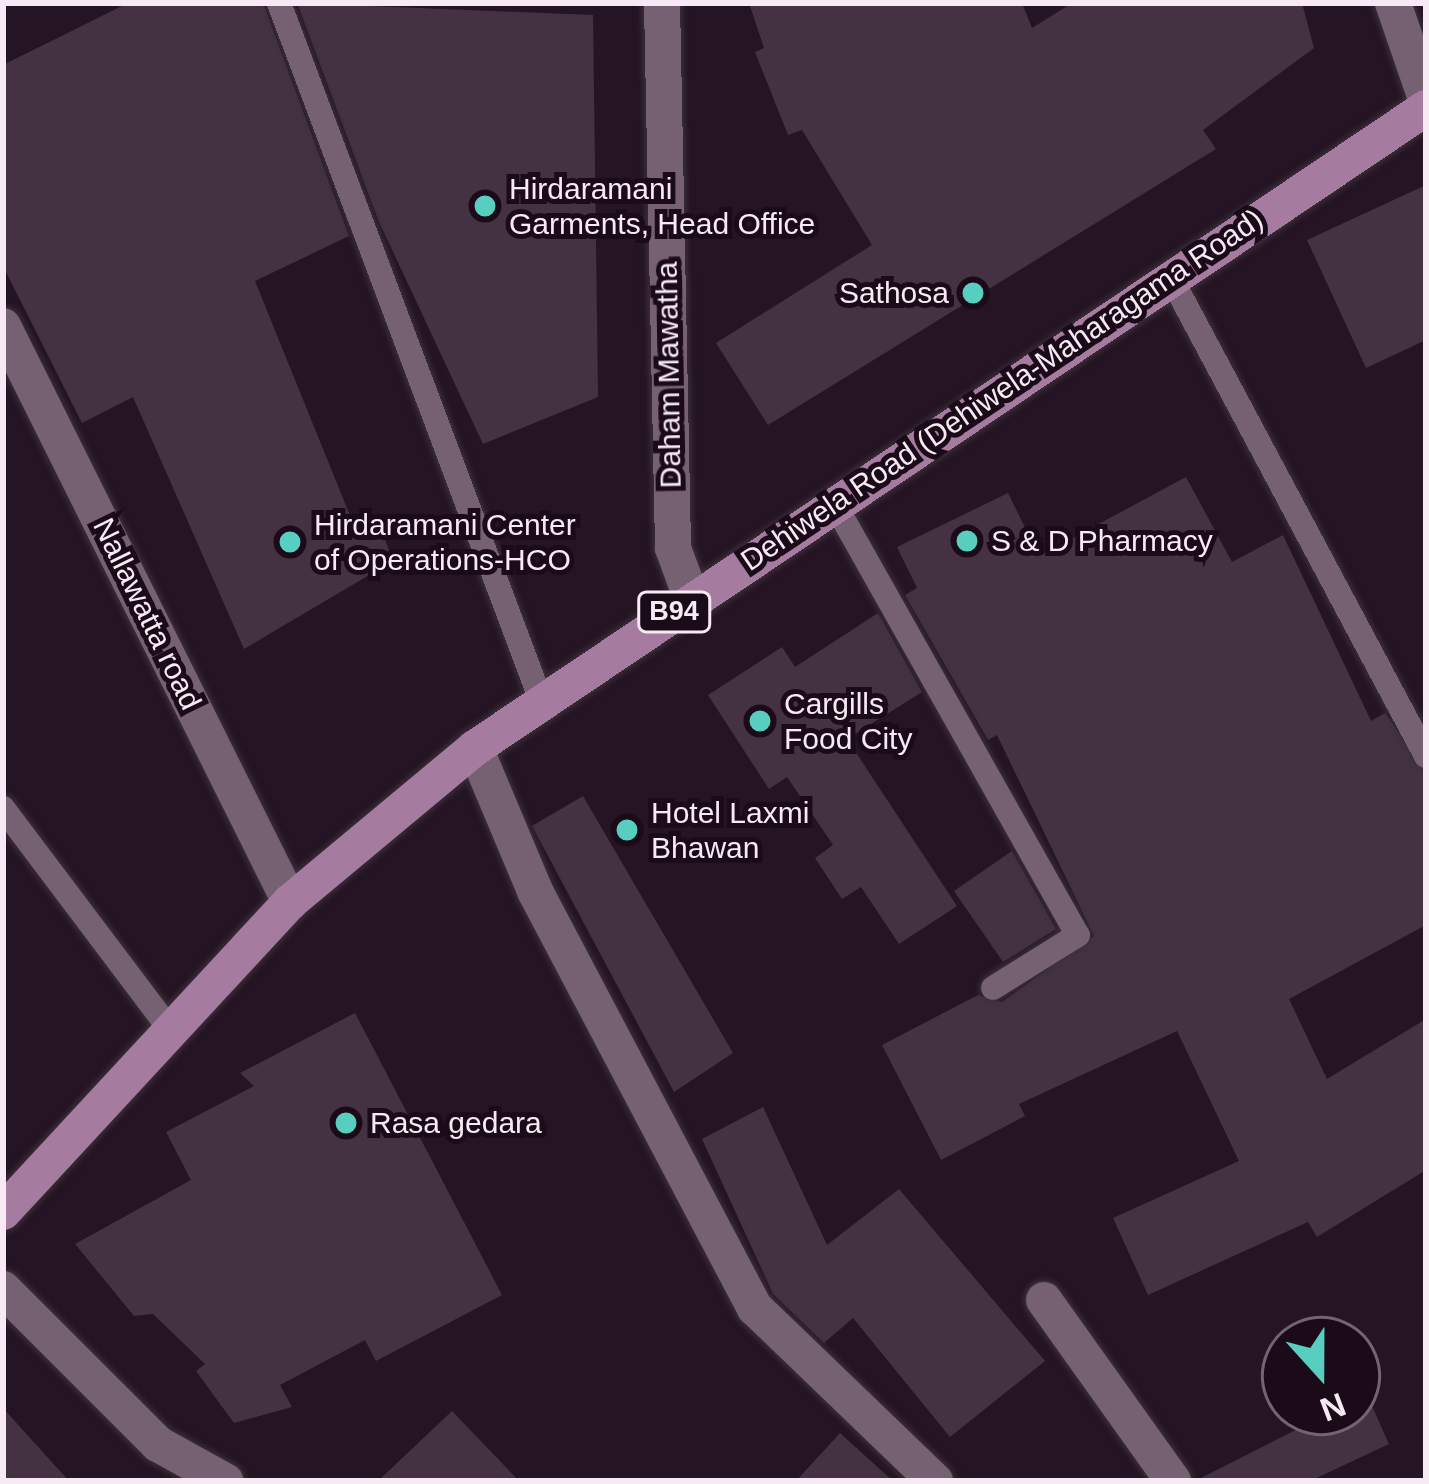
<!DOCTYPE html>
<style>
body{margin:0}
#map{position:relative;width:1429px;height:1484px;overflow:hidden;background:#251423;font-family:Helvetica,sans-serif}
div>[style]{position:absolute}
.building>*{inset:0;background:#443242}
.roads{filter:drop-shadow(0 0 3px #3c303b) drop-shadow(0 0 3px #3c303b)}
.lane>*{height:24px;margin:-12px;padding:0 12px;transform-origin:12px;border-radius:12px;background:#766173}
.street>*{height:36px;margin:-18px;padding:0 18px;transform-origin:18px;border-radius:18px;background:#766173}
.secondary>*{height:36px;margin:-18px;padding:0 18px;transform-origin:18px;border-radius:18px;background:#766173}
.primary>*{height:36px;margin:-18px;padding:0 18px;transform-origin:18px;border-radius:18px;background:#a57ca0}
.dots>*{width:33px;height:33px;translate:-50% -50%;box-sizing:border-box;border:6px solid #1b0b19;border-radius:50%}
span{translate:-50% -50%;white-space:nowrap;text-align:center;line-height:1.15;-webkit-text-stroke:10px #1b0b19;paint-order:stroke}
.shield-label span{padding:3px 9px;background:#1b0b19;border:3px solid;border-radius:9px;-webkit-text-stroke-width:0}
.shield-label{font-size:27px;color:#f7eaf5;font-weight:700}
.poi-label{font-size:30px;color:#f7eaf5}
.left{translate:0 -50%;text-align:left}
.right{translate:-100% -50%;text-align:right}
.street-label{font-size:30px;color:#f7eaf5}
.frame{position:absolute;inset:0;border:6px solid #f7eaf5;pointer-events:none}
.north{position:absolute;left:1261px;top:1316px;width:120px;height:120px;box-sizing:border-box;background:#1b0b19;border:3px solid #736471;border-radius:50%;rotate:159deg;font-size:33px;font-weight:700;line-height:48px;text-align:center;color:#f7eaf5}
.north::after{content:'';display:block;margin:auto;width:42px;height:54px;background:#58cec0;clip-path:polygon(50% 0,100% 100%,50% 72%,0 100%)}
</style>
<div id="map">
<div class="building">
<i style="clip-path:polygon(128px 3px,263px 3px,349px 236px,255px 281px,353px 523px,376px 515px,393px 561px,244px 649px,133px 397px,82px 423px,3px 266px,3px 65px)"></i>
<i style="clip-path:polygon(297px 3px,593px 15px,598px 397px,483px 444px,379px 222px)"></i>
<i style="clip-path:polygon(749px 3px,1022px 3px,1032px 28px,1072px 3px,1302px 3px,1314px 48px,1203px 130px,1216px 149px,768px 425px,716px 343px,872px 245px,802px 130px,788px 135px,755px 52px,764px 48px)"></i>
<i style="clip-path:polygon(1426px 185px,1426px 340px,1366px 368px,1307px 240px)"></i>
<i style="clip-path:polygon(1186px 477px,1232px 562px,1283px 535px,1371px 721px,1385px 713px,1426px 772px,1426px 925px,1289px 999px,1327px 1079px,1426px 1019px,1426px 1170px,1317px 1237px,1308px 1222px,1148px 1295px,1113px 1218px,1239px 1161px,1177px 1031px,1019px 1104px,1025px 1116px,941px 1160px,882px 1045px,978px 995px,1002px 1002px,1094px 936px,997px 735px,988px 740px,905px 595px,917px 588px,897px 547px,1008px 493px,1039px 556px)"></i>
<i style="clip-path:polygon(878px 613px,922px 692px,847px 739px,957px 906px,899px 944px,861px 887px,842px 899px,815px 858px,833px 845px,787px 777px,769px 789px,708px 695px,782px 647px,795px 667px)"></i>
<i style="clip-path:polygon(583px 796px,733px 1053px,674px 1092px,532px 826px)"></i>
<i style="clip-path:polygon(1012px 851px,1056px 929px,1003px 962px,954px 891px)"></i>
<i style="clip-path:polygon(355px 1013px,502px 1295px,376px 1361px,365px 1340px,280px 1385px,292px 1407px,234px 1423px,196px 1371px,205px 1364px,153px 1314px,134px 1316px,75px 1244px,191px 1180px,166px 1132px,254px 1086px,240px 1073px)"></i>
<i style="clip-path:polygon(763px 1107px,827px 1245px,899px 1189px,1045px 1361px,950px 1437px,853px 1318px,824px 1343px,773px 1294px,702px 1139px)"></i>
<i style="clip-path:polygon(1367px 1395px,1389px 1444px,1310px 1481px,1195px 1481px,1331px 1412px,1357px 1412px)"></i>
<i style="clip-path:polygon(3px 1408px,69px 1481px,3px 1481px)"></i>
<i style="clip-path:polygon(452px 1411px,519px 1481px,378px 1481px)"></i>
<i style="clip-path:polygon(840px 1433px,893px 1481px,796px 1481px)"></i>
</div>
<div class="roads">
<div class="lane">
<i style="left:279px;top:3px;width:748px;rotate:69.41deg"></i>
<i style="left:1170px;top:276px;width:544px;rotate:61.93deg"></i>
<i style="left:833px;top:501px;width:498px;rotate:60.6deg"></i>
<i style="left:1078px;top:935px;width:100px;rotate:148.1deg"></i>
<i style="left:3px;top:808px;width:279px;rotate:53deg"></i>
</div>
<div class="street">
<i style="left:662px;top:3px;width:545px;rotate:88.84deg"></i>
<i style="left:673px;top:548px;width:55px;rotate:69.9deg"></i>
<i style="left:3px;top:326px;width:644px;rotate:63.51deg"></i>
<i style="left:475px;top:748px;width:157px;rotate:67.2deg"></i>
<i style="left:536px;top:893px;width:469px;rotate:62.2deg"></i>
<i style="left:755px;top:1308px;width:250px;rotate:43.9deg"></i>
<i style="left:3px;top:1289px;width:219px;rotate:45deg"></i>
<i style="left:158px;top:1444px;width:77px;rotate:28.9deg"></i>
<i style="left:1044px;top:1300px;width:222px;rotate:54.5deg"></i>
</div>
<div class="secondary">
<i style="left:1393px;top:3px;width:102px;rotate:71deg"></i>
</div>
<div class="primary">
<i style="left:3px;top:1212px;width:422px;rotate:-47.2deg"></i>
<i style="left:290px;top:902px;width:241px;rotate:-39.8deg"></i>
<i style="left:475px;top:748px;width:1146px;rotate:-33.94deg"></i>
</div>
</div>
<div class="dots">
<i style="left:485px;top:206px;background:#58cec0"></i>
<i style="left:973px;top:293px;background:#58cec0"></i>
<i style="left:967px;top:541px;background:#58cec0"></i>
<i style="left:290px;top:542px;background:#58cec0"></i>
<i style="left:760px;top:721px;background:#58cec0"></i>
<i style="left:627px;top:830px;background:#58cec0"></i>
<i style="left:346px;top:1123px;background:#58cec0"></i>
</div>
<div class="shield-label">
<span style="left:674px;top:612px">B94</span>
</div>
<div class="poi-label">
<span class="left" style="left:509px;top:206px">Hirdaramani<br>Garments, Head Office</span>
<span class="right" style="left:949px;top:293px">Sathosa</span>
<span class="left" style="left:314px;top:542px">Hirdaramani Center<br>of Operations-HCO</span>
<span class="left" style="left:991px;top:541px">S &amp; D Pharmacy</span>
<span class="left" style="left:784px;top:721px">Cargills<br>Food City</span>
<span class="left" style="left:651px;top:830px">Hotel Laxmi<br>Bhawan</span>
<span class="left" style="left:370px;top:1123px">Rasa gedara</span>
</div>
<div class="street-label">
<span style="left:669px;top:375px;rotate:-91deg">Daham Mawatha</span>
<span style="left:1002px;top:390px;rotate:-34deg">Dehiwela Road (Dehiwela-Maharagama Road)</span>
<span style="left:147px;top:614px;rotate:64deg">Nallawatta road</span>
</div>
<div class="frame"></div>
<div class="north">N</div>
</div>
